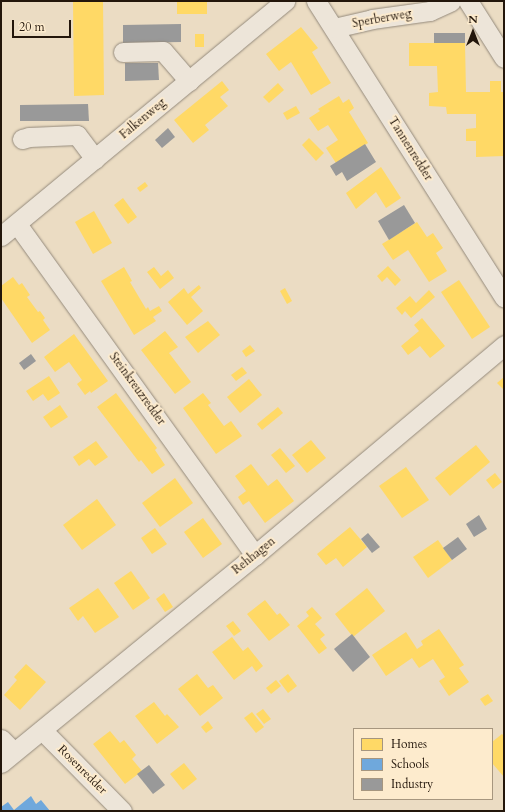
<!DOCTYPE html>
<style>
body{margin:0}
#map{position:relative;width:505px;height:812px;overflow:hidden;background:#ebdcc3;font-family:Cardo,serif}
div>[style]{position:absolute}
.homes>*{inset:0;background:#ffd966}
.schools>*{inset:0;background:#6fa8dc}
.industry>*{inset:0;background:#999}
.roads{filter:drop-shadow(0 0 1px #948a7c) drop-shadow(0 0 1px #948a7c)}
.minor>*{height:19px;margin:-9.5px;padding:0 9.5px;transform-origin:9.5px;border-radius:9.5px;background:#ede5d9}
span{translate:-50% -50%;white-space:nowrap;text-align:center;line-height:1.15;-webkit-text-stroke:4px #fdebcd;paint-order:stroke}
.street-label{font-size:12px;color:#23160b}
.frame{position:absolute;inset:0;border:2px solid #23160b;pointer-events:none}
.legend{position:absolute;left:353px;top:728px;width:140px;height:72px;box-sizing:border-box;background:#fdebcd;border:1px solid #a6967f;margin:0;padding:5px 7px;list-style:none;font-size:12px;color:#23160b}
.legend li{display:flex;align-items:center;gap:8px;height:20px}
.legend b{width:20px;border:1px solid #a6967f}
.north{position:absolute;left:453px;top:12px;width:40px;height:40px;-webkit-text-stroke:3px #fdebcd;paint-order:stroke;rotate:0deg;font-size:11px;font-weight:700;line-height:16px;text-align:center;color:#23160b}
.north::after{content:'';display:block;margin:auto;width:14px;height:18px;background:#23160b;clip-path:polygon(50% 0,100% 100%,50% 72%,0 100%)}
.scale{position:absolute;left:12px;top:20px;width:59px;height:18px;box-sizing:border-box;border:2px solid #23160b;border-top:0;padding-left:5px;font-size:12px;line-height:14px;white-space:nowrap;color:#23160b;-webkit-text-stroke:3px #fdebcd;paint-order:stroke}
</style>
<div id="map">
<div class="homes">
<i style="clip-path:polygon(73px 1px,103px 1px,104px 95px,74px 96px)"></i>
<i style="clip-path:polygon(177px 1px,207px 1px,207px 14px,177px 14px)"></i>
<i style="clip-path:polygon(301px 27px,318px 48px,312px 52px,331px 83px,311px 95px,291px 62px,279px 71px,266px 54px)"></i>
<i style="clip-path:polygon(195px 34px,204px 34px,204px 47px,195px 47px)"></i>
<i style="clip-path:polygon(409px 43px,465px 43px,466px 92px,490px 92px,490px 81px,501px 81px,501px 92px,503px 92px,504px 156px,476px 157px,476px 141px,466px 141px,466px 129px,476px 128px,476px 114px,447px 114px,446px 107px,429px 106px,429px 93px,438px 92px,437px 66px,409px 66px)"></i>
<i style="clip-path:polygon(222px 81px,229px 90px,220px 97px,228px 106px,205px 125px,209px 130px,193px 143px,174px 120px)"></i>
<i style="clip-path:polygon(278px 83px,284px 90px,269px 103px,263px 97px)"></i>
<i style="clip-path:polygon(339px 96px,343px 103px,349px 99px,354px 108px,349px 112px,368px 143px,336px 163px,326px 148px,338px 140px,328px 125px,318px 131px,309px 118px,320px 111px,318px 109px)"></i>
<i style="clip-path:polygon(296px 106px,300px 113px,287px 120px,283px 113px)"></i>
<i style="clip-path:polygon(309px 138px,324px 153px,316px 161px,302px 145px)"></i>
<i style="clip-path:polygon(381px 167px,401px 198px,386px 208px,376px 192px,356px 209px,346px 193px)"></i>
<i style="clip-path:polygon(145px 182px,148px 186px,140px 192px,137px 188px)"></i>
<i style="clip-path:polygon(123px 198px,137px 217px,128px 224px,114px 205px)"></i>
<i style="clip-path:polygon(94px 211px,112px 243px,93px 254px,75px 222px)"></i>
<i style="clip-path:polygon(417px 222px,427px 237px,433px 233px,443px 248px,436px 253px,447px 271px,429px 282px,408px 250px,393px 260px,382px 244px)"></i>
<i style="clip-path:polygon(388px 266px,401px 280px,395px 286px,387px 277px,382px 282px,377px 276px)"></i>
<i style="clip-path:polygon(124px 267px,132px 281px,130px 282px,146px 309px,148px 307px,150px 311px,159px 306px,162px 311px,153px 317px,156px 321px,134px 335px,101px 281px)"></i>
<i style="clip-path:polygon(154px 267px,161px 276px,168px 270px,174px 278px,160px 289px,147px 272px)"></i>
<i style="clip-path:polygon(13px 277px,19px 285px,22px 283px,30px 295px,27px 297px,38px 312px,40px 311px,45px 318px,43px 320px,50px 330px,32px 343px,1px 298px,1px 286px)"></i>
<i style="clip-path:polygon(459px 280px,490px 327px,472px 339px,441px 292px)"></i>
<i style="clip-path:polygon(199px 285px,201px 288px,191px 297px,203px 311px,187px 325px,168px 302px,184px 288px,188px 294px)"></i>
<i style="clip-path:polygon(285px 288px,292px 301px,287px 304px,280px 291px)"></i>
<i style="clip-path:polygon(429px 290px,435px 297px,411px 318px,405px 311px,402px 315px,396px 308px,410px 296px,416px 303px)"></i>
<i style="clip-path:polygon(422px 318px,445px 346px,430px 358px,420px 346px,408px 355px,401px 346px,419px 331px,414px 325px)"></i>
<i style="clip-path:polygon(208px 321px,220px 335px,198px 353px,185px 337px)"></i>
<i style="clip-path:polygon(165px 331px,178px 347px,169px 353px,191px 382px,175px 394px,141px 350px)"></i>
<i style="clip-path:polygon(74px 334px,108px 381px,91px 393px,90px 391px,85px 395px,77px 384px,82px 380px,69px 362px,55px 372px,44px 357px)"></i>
<i style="clip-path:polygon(250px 345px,255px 351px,246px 357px,242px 351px)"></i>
<i style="clip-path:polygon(242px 367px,247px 373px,236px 381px,231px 375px)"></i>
<i style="clip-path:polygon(49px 376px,60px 393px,48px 401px,43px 394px,33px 401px,26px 391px)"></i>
<i style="clip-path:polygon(504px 377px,504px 390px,497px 383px)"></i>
<i style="clip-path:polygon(249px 379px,262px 395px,240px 413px,227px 397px)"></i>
<i style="clip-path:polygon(116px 393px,157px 448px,155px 450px,165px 465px,152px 474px,141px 460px,139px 462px,97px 407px)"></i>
<i style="clip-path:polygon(203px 393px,211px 403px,208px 405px,224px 426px,231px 421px,242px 436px,216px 454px,183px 408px)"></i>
<i style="clip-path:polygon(60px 405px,68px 417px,51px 428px,43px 417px)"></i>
<i style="clip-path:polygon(278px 407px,283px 413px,262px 430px,257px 424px)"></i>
<i style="clip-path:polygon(311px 440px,326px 458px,307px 473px,292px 455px)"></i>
<i style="clip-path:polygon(96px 441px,108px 457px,95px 466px,89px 459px,79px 466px,73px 457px)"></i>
<i style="clip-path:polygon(476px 445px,490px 462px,450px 496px,435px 478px)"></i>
<i style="clip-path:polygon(280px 448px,295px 466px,286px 473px,271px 455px)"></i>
<i style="clip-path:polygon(251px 464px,268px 486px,277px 479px,294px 501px,265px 523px,249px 501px,243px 505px,238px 497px,246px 491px,235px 476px)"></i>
<i style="clip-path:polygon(406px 467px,429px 500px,402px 518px,379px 486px)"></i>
<i style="clip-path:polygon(495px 473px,502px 482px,493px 489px,486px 480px)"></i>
<i style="clip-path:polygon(175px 478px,193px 503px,160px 527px,142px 503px)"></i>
<i style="clip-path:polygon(97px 499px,116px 525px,82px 550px,63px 525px)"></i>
<i style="clip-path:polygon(203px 518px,222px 544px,203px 558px,184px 532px)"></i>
<i style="clip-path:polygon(350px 527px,367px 547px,343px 567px,336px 558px,326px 565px,317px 554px)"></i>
<i style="clip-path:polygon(155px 528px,167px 544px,152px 554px,141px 538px)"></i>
<i style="clip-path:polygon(438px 540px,452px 560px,428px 578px,413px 557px)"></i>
<i style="clip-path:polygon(131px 571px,150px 598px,133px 610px,114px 583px)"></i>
<i style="clip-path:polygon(98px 588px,119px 617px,95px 633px,83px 616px,78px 621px,69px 608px)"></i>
<i style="clip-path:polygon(367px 588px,385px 611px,353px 637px,335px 614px)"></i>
<i style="clip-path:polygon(164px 593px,173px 607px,165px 612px,156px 599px)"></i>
<i style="clip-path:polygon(265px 600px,277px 615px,280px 613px,290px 625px,269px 641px,247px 614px)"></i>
<i style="clip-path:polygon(312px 607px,322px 618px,315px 624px,325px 635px,320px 639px,327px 648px,319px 654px,297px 626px,309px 616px,306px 612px)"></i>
<i style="clip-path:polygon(233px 621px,241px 631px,234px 636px,226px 626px)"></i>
<i style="clip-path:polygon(439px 629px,464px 665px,459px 668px,469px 682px,449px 696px,439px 681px,445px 677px,433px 659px,419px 668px,412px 658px,386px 676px,372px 655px,406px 632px,417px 649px,423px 645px,421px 641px)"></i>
<i style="clip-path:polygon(232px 637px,243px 651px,248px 647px,263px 666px,256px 672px,252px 666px,234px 680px,212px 652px)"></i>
<i style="clip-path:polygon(26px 664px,46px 682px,20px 710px,4px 695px,17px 680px,14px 677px)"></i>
<i style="clip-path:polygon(197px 674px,208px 688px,213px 685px,223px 698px,200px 716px,178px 689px)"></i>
<i style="clip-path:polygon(288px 674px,297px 686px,288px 693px,279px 681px)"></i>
<i style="clip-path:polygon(276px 680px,281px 686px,271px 694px,266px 688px)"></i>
<i style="clip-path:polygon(488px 694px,493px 701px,485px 706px,480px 699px)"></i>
<i style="clip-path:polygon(154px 702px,165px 716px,167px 714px,179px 727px,157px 744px,135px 716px)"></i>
<i style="clip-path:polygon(263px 709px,271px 719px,264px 724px,256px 714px)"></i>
<i style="clip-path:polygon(252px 712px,264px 727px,256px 733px,244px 718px)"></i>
<i style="clip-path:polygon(208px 721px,213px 728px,206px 733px,201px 727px)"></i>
<i style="clip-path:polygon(110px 731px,120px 743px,124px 740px,136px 755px,132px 759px,142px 771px,125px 784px,93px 744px)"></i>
<i style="clip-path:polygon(502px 734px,504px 736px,504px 777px,492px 763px,492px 742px)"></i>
<i style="clip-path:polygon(184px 763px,197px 779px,183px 790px,170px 774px)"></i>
</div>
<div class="schools">
<i style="clip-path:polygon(31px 796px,36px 804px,41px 800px,50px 811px,1px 811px,1px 807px,8px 802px,14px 810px)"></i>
</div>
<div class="industry">
<i style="clip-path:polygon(181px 24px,181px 42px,123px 43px,123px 25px)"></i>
<i style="clip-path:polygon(434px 33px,465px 33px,465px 43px,434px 43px)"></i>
<i style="clip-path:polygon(125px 63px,158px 63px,159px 80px,125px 81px)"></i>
<i style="clip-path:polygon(88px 104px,89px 121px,20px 121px,20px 105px)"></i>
<i style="clip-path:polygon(168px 128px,175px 137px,162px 148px,155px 140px)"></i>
<i style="clip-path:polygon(365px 144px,376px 162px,347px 181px,342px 172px,336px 176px,330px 166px)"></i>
<i style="clip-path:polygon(404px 205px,415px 223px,389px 240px,378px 221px)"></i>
<i style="clip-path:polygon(31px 354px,36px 361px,24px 370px,19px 363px)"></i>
<i style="clip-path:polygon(479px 515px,487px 529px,474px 537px,466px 524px)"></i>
<i style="clip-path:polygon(368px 533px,380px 547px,372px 553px,361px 539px)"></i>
<i style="clip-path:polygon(458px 537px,467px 549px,452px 560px,443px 548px)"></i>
<i style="clip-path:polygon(352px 634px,370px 657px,353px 672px,334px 649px)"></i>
<i style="clip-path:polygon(149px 765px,165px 785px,153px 794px,137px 774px)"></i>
</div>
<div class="roads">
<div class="minor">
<i style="left:316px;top:1px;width:351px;rotate:57.6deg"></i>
<i style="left:468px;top:1px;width:67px;rotate:57.7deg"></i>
<i style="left:334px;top:28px;width:39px;rotate:-13deg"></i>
<i style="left:372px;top:19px;width:59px;rotate:-7.9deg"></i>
<i style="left:430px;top:11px;width:23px;rotate:-25deg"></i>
<i style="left:123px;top:52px;width:40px;rotate:-1.4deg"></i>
<i style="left:163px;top:51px;width:40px;rotate:49deg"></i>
<i style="left:22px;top:139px;width:7px;rotate:-16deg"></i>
<i style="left:29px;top:137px;width:48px;rotate:-2.4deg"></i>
<i style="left:77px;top:135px;width:30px;rotate:53deg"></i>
<i style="left:17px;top:224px;width:408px;rotate:54.3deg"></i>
<i style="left:1px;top:236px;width:369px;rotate:-39.6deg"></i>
<i style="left:42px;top:730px;width:114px;rotate:45.4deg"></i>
<i style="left:1px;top:739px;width:18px;rotate:45deg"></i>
<i style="left:1px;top:763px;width:328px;rotate:-39.3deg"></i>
<i style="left:255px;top:555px;width:326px;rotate:-40.1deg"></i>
</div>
</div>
<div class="street-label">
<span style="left:382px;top:19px;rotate:-10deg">Sperberweg</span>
<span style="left:143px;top:119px;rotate:-40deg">Falkenweg</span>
<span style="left:410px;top:149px;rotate:58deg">Tannenredder</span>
<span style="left:137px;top:389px;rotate:54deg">Steinkreuzredder</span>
<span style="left:254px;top:556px;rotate:-39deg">Rehhagen</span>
<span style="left:82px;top:770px;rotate:45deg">Rosenredder</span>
</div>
<div class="frame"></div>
<ul class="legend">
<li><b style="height:11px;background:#ffd966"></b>Homes</li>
<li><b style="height:11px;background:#6fa8dc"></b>Schools</li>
<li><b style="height:11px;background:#999"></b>Industry</li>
</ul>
<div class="north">N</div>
<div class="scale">20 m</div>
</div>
